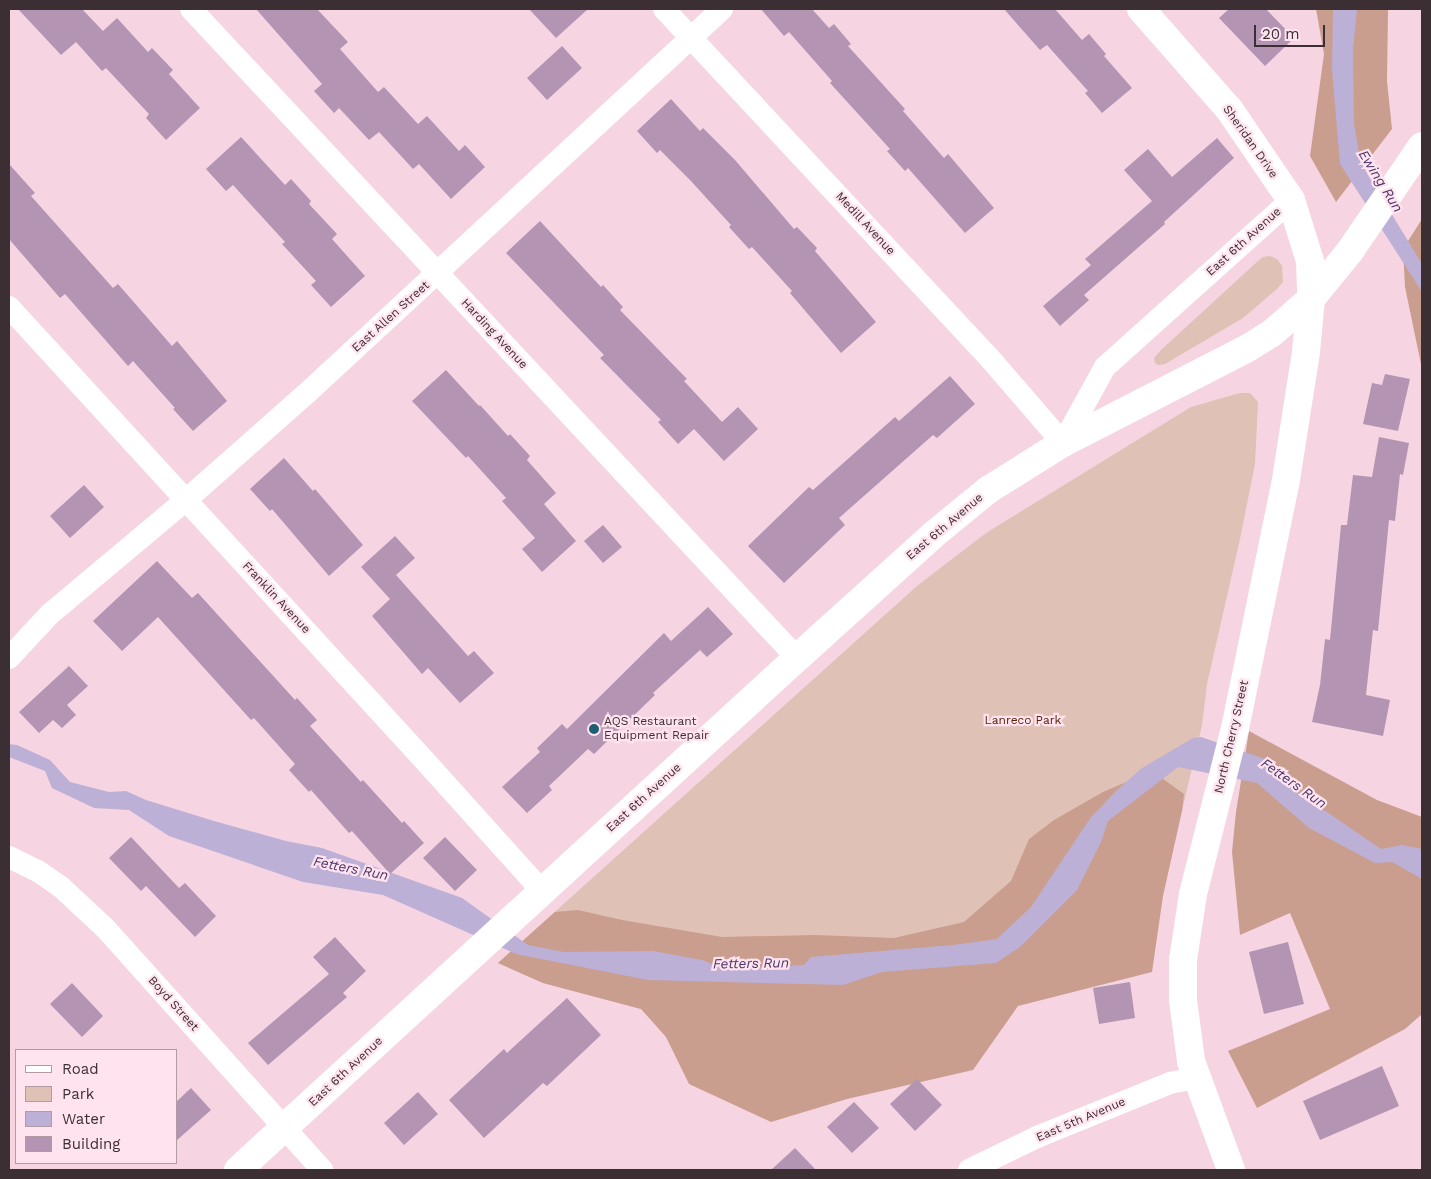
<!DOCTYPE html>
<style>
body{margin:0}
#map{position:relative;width:1431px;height:1179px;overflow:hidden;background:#f6d4e2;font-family:"Work Sans",sans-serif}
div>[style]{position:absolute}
.green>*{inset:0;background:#dfc1b5}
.forest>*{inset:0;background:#c99e8e}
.water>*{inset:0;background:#bcb0d6}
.building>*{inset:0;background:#b395b3}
.street>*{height:22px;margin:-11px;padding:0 11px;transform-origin:11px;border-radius:11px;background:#fff}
.secondary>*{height:28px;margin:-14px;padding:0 14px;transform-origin:14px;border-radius:14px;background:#fff}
.dots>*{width:14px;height:14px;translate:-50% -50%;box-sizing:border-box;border:2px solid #ffe4ef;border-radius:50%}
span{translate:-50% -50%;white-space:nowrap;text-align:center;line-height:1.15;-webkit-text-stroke:4.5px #ffe4ef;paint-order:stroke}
.street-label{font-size:12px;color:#3c2f34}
.park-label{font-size:12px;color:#58230c}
.poi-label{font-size:12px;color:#3c2f34}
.left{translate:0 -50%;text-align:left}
.water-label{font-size:14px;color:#4a376a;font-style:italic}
.frame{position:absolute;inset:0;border:10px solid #3c2f34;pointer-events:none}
.legend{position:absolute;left:15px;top:1049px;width:162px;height:115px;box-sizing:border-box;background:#ffe4ef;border:1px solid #b19ca4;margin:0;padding:6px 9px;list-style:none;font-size:15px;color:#3c2f34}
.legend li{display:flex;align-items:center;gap:10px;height:25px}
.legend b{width:25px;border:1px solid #b19ca4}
.scale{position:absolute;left:1254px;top:25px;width:71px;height:22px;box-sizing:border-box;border:2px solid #3c2f34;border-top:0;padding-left:6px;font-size:15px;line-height:18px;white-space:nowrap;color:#3c2f34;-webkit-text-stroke:4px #ffe4ef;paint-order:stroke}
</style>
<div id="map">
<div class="green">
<i style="clip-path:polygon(1270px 256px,1277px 259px,1282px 266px,1283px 282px,1277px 289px,1243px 318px,1165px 364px,1158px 365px,1155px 363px,1154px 358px,1161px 350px,1258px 261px,1263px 257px)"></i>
<i style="clip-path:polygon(1240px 393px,1250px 393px,1258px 402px,1255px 464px,1240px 539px,1207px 684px,1202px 725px,1182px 811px,999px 964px,641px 1009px,543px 983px,498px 963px,917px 586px,986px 533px,1191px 407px)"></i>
</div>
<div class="forest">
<i style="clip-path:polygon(1316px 9px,1388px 9px,1387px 81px,1392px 129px,1336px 202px,1310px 156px,1324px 54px)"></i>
<i style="clip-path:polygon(1422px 219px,1422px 369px,1405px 287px,1403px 249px)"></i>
<i style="clip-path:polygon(1249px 731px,1377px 800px,1422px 817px,1422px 1014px,1405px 1029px,1257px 1108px,1228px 1051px,1330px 1009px,1290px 913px,1240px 935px,1232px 852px,1236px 812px)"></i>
<i style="clip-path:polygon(1152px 771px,1184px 794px,1182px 811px,1163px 896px,1152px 972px,1018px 1006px,973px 1070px,847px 1099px,771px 1122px,689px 1084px,666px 1037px,641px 1009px,543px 983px,498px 963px,555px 912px,578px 910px,622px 920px,722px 937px,815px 935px,894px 938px,964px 922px,1011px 881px,1029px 839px,1054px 820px,1103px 792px)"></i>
</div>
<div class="water">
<i style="clip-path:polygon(1333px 9px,1357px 9px,1353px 51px,1354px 124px,1359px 153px,1368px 175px,1422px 264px,1422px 292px,1340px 164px,1332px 69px)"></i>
<i style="clip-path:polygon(1201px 737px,1265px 759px,1286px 784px,1381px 849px,1402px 845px,1422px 849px,1422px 879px,1392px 862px,1375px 863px,1309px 828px,1257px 783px,1178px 767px,1108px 821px,1101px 842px,1077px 890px,1020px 947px,996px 963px,882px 972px,843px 985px,648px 980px,516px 954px,383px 895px,303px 882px,169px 836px,129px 810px,94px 808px,52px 788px,45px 771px,9px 757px,9px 744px,17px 745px,50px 760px,70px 782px,109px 792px,126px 791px,146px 800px,214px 821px,286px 841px,322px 848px,462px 898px,528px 945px,564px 952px,653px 951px,702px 960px,726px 969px,804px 965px,811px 957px,953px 945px,997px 939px,1031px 907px,1091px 817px,1117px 790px,1142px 768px,1193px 738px)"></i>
</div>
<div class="building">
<i style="clip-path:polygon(18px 9px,82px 9px,103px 31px,117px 18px,148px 52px,152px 48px,173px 70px,169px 74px,200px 108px,166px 140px,146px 118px,149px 114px,106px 68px,102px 71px,76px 42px,61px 55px)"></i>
<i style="clip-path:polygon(256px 9px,317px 9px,348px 42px,340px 49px,378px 92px,384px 87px,418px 124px,427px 116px,459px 151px,465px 145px,485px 167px,451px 199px,419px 164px,413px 169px,379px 132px,369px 140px,339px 108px,334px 113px,314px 91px,322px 84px)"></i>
<i style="clip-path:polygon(529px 9px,588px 9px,556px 38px)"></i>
<i style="clip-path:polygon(761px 9px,812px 9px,829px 28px,834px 24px,851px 44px,848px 46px,905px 109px,903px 111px,944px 158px,948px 154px,994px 208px,965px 233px,908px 168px,905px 171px,887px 151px,890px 149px,830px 83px,832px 81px,789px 32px,784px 36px)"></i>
<i style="clip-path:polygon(1004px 9px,1055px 9px,1082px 40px,1089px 34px,1106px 54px,1104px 56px,1132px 88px,1102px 113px,1085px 93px,1088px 91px,1047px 45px,1040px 50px)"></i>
<i style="clip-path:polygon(1229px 9px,1266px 9px,1294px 38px,1265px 66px,1219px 18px)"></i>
<i style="clip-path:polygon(562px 46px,582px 68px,547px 100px,527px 78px)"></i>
<i style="clip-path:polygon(671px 99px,700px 131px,703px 128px,735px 160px,794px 229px,797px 227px,817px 248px,815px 251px,876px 322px,841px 353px,790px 293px,792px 291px,752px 247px,749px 249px,729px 227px,731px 225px,690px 180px,660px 150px,657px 153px,637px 131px)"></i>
<i style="clip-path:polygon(241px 137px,285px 185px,291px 179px,311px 201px,309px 204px,337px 234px,332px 239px,365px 276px,331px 307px,311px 285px,316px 281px,282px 244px,285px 242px,233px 185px,226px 191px,206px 169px)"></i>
<i style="clip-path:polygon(1217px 138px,1234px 158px,1164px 222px,1165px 224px,1084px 295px,1089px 300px,1060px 326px,1043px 306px,1091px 265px,1085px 259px,1152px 201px,1124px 170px,1148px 149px,1172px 177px)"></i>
<i style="clip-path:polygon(9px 164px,35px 193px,31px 196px,113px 288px,118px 284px,172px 346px,177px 341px,227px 401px,193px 431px,173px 409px,175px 408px,133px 361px,128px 366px,65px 294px,60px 298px,9px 239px)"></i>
<i style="clip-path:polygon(540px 221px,601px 287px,603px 285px,623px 307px,620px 310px,687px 379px,684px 381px,722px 422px,738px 407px,758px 429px,724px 461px,694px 429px,678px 444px,658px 422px,661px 420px,600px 358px,604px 355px,506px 253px)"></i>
<i style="clip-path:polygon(446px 370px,479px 406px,480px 405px,508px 436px,510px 434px,530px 456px,527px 460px,556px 493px,544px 504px,576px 541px,542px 572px,522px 549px,535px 538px,502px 501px,506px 498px,468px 456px,466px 458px,412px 401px)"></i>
<i style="clip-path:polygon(1385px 374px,1410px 379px,1398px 431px,1363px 424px,1372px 383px,1382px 385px)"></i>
<i style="clip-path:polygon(950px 376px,975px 404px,937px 438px,933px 435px,839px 518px,845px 525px,784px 583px,748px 546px,809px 487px,813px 490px,895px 417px,899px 421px)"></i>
<i style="clip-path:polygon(1379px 437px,1409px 443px,1403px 475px,1400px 474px,1395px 521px,1389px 520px,1378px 631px,1373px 630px,1366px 695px,1390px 700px,1383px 736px,1312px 722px,1320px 685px,1325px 639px,1330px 640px,1341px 525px,1347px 525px,1353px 475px,1372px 477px)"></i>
<i style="clip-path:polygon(284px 458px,313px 491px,315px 489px,363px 545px,329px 576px,272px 509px,270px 511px,250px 489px)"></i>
<i style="clip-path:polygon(84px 485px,104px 507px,70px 538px,50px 516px)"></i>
<i style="clip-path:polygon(603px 525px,622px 547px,603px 563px,584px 541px)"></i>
<i style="clip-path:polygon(395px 536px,415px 558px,396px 575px,468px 656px,474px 651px,494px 673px,460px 703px,428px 668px,422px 674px,372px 616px,390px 599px,361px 567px)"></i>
<i style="clip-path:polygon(157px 561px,192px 598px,198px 593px,295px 700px,297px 698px,317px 720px,310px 726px,361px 782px,363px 780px,402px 823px,404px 821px,424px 843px,390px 874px,352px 831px,349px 833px,311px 790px,309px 792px,289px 770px,295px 764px,254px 718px,251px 720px,158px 617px,122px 651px,93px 621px)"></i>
<i style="clip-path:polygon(708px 607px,733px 634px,707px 657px,700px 650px,653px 693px,655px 695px,594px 754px,588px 749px,549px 786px,552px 790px,527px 813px,502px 787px,540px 752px,537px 748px,562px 724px,567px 729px,664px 633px,671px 641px)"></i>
<i style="clip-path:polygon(69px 666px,88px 686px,67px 705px,76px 715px,62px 728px,53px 720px,39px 733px,19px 712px)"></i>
<i style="clip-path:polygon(131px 837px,179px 888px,185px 883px,216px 916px,195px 937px,146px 886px,141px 891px,109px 858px)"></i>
<i style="clip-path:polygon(445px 837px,477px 870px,455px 891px,423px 858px)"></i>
<i style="clip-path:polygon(335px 937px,366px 971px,343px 993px,347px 997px,268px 1065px,248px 1043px,329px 974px,313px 957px)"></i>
<i style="clip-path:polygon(1288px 942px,1304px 1004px,1264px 1014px,1249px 952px)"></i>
<i style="clip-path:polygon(1130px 982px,1135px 1018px,1099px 1024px,1093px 988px)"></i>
<i style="clip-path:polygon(72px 983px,103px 1016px,82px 1037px,50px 1004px)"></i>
<i style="clip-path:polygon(567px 998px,601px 1035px,547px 1086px,543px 1083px,484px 1138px,449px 1100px,504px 1049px,507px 1053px)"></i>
<i style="clip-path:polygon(1382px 1066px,1399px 1106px,1320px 1140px,1303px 1101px)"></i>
<i style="clip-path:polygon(917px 1079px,942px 1105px,915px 1131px,890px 1104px)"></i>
<i style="clip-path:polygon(191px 1088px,211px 1110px,176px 1141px,176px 1102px)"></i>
<i style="clip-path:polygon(418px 1092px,438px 1114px,404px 1145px,384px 1123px)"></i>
<i style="clip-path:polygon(854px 1102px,879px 1128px,852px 1153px,827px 1127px)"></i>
<i style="clip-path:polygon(795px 1148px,816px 1170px,771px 1170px)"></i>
</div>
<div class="street">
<i style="left:191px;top:9px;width:888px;rotate:46.96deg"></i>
<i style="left:664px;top:9px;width:483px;rotate:47deg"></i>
<i style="left:993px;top:362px;width:107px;rotate:49.2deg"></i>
<i style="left:1063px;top:443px;width:87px;rotate:-61.1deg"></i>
<i style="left:1105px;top:367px;width:250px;rotate:-41.9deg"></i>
<i style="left:9px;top:307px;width:616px;rotate:47.5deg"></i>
<i style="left:425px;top:761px;width:175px;rotate:48deg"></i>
<i style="left:9px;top:658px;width:60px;rotate:-47deg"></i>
<i style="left:50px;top:614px;width:177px;rotate:-40deg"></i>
<i style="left:186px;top:500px;width:160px;rotate:-41.5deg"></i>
<i style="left:306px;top:394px;width:567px;rotate:-42.78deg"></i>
<i style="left:9px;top:857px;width:32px;rotate:26deg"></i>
<i style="left:38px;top:871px;width:28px;rotate:35deg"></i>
<i style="left:61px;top:887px;width:62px;rotate:43deg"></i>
<i style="left:106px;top:929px;width:324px;rotate:48.1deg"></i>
<i style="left:969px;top:1170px;width:76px;rotate:-25.9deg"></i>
<i style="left:1037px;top:1137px;width:144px;rotate:-22.1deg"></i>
<i style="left:1170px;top:1083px;width:26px;rotate:-11deg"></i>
</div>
<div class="secondary">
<i style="left:1141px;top:9px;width:133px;rotate:48.7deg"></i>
<i style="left:1229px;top:109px;width:110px;rotate:55.7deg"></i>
<i style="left:1291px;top:200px;width:64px;rotate:72.7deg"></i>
<i style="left:1310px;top:261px;width:38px;rotate:88deg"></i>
<i style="left:1311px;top:299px;width:53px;rotate:95.4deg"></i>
<i style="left:1306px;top:352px;width:130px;rotate:98.9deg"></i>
<i style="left:1286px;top:480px;width:253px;rotate:101.6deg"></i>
<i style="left:1235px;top:728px;width:171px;rotate:104.2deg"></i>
<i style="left:1193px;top:894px;width:67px;rotate:98.6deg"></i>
<i style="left:1183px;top:960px;width:40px;rotate:90deg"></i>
<i style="left:1183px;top:1000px;width:62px;rotate:82.5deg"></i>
<i style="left:1191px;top:1061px;width:116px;rotate:69.8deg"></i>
<i style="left:238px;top:1170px;width:758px;rotate:-42.49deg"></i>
<i style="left:797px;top:658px;width:183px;rotate:-42.1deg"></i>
<i style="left:933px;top:535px;width:71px;rotate:-39.3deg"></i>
<i style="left:988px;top:490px;width:89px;rotate:-32.1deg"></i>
<i style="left:1063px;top:443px;width:208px;rotate:-27.2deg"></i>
<i style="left:1248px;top:348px;width:28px;rotate:-32deg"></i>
<i style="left:1272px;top:333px;width:52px;rotate:-41.1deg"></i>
<i style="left:1311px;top:299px;width:62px;rotate:-50.9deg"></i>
<i style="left:1350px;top:251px;width:127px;rotate:-55.6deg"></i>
</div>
<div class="dots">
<i style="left:594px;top:729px;background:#1d5e73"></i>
</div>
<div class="street-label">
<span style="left:1250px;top:142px;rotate:55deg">Sheridan Drive</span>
<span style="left:865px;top:224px;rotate:47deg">Medill Avenue</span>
<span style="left:1244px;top:242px;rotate:-42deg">East 6th Avenue</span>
<span style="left:391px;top:317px;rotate:-42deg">East Allen Street</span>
<span style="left:494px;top:334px;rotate:47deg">Harding Avenue</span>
<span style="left:945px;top:527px;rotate:-40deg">East 6th Avenue</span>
<span style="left:276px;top:598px;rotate:47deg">Franklin Avenue</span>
<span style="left:1232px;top:737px;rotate:-77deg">North Cherry Street</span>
<span style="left:644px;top:798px;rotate:-42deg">East 6th Avenue</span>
<span style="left:173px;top:1004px;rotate:48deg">Boyd Street</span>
<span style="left:346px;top:1072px;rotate:-43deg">East 6th Avenue</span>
<span style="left:1081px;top:1120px;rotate:-23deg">East 5th Avenue</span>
</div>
<div class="park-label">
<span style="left:1023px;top:721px">Lanreco Park</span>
</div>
<div class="poi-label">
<span class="left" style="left:604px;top:729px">AQS Restaurant<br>Equipment Repair</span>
</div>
<div class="water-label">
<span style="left:1381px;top:181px;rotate:58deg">Ewing Run</span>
<span style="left:1294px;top:783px;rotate:35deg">Fetters Run</span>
<span style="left:351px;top:868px;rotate:11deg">Fetters Run</span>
<span style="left:751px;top:963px;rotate:-1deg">Fetters Run</span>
</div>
<div class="frame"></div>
<ul class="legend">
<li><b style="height:6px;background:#fff"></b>Road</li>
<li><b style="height:14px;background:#dfc1b5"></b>Park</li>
<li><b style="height:14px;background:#bcb0d6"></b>Water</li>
<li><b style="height:14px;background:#b395b3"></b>Building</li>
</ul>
<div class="scale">20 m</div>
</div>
